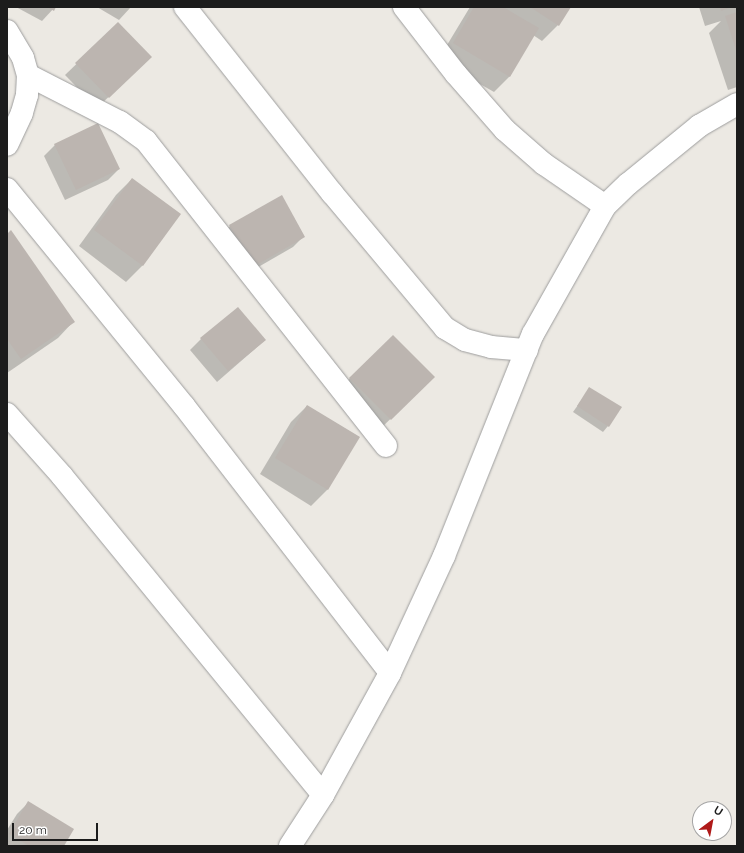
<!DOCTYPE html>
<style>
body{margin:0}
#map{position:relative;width:744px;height:853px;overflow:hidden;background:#ece9e3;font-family:Raleway,sans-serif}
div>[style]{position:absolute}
.shadow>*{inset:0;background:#0003}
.building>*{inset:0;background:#bcb5b0}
.roads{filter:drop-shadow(0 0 1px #9d9d9d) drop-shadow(0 0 1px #9d9d9d)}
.street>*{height:22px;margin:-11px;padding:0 11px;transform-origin:11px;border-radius:11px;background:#fff}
span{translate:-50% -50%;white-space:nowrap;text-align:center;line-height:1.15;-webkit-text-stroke:3px #fff;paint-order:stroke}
.frame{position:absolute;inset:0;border:8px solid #1c1c1c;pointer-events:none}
.north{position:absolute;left:692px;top:801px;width:40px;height:40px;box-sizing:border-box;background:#fff;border:1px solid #a4a4a4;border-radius:50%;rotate:32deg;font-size:11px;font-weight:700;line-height:16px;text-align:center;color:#1c1c1c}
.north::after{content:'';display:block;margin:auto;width:14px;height:18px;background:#af1a19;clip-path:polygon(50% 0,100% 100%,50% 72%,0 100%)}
.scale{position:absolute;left:12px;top:823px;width:86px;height:18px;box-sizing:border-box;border:2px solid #1c1c1c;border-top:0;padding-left:5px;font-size:12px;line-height:14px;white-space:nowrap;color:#1c1c1c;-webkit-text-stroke:3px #fff;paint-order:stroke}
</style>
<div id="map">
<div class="shadow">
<i style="clip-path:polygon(16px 7px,55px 7px,42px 21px)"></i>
<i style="clip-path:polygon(97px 7px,131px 7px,119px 20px)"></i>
<i style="clip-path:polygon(470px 7px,570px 7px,558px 25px,542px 41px,533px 35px,510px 76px,494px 92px,438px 60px)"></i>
<i style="clip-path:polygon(699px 7px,737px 7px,737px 87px,728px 90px,709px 33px,721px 21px,705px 26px)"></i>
<i style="clip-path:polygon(118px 24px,139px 68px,97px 108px,65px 75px)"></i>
<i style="clip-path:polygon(55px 145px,119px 169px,108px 180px,65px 200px,44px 156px)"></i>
<i style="clip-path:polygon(132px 179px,180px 214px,142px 266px,126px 282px,79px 246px,116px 195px)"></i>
<i style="clip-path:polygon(282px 197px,304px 236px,293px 247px,241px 277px,219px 237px,230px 226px)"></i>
<i style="clip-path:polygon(7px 235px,73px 322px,58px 338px,7px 373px)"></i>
<i style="clip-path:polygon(393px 336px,434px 377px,379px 430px,339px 389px)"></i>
<i style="clip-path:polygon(201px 339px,265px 340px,217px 382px,190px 350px)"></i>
<i style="clip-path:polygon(590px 388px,608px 426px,603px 432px,573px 412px)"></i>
<i style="clip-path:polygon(307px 406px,359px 437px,327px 490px,311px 506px,260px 474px,291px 422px)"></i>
<i style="clip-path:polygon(28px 803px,63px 846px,7px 846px,7px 830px,17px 814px)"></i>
</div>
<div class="building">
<i style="clip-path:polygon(47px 7px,56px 7px,54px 11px)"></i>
<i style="clip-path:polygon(474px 7px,503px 7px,539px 28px,510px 77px,453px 43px)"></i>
<i style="clip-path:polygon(530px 7px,571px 7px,559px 26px)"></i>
<i style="clip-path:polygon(720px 7px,732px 7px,721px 11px)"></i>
<i style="clip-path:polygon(737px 12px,737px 53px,725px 16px)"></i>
<i style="clip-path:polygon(118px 22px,152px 57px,109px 98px,75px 63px)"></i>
<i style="clip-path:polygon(98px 123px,120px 169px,76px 190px,54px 144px)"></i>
<i style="clip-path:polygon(132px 178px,181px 214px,143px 266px,94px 230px)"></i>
<i style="clip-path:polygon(282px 195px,305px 237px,253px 267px,229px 225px)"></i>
<i style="clip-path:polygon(11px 230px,75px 322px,21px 359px,7px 339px,7px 234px)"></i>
<i style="clip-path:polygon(238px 307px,266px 340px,228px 371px,200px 338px)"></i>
<i style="clip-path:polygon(393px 335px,435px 377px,391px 420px,349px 378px)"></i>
<i style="clip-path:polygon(589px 387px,622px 407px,609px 427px,577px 406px)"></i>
<i style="clip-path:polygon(307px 405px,360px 437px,328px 490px,275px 458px)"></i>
<i style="clip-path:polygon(28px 801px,74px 829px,64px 846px,29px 846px,9px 834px)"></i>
</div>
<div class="roads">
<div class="street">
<i style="left:185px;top:7px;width:237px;rotate:51.7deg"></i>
<i style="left:332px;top:193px;width:176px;rotate:50.1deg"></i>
<i style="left:445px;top:328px;width:23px;rotate:31deg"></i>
<i style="left:465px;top:340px;width:27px;rotate:15deg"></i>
<i style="left:491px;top:347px;width:36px;rotate:5deg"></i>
<i style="left:404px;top:7px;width:85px;rotate:52.2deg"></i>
<i style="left:456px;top:74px;width:74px;rotate:48.8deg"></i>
<i style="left:505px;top:130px;width:52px;rotate:41.1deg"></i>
<i style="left:544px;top:164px;width:74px;rotate:34.5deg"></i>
<i style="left:7px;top:31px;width:31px;rotate:59deg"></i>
<i style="left:23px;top:58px;width:18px;rotate:74deg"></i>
<i style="left:28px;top:75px;width:20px;rotate:93deg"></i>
<i style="left:27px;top:95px;width:19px;rotate:106deg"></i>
<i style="left:22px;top:113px;width:35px;rotate:115deg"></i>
<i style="left:28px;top:75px;width:103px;rotate:27.1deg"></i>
<i style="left:120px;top:122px;width:32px;rotate:36deg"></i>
<i style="left:146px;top:141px;width:388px;rotate:51.8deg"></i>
<i style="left:7px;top:189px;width:280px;rotate:50.8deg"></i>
<i style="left:184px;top:406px;width:337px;rotate:52.3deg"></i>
<i style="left:7px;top:414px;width:83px;rotate:48.4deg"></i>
<i style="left:62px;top:476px;width:412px;rotate:50.7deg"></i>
<i style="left:290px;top:846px;width:61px;rotate:-57.1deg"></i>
<i style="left:323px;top:795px;width:139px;rotate:-61.2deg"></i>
<i style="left:390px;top:673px;width:129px;rotate:-65.2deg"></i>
<i style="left:444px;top:556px;width:239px;rotate:-68.2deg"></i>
<i style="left:533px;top:334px;width:147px;rotate:-60.6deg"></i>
<i style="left:605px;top:206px;width:32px;rotate:-44deg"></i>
<i style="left:628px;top:184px;width:92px;rotate:-39.2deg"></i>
<i style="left:699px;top:126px;width:44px;rotate:-30.1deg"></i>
</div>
</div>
<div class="frame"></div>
<div class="north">U</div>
<div class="scale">20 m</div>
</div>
